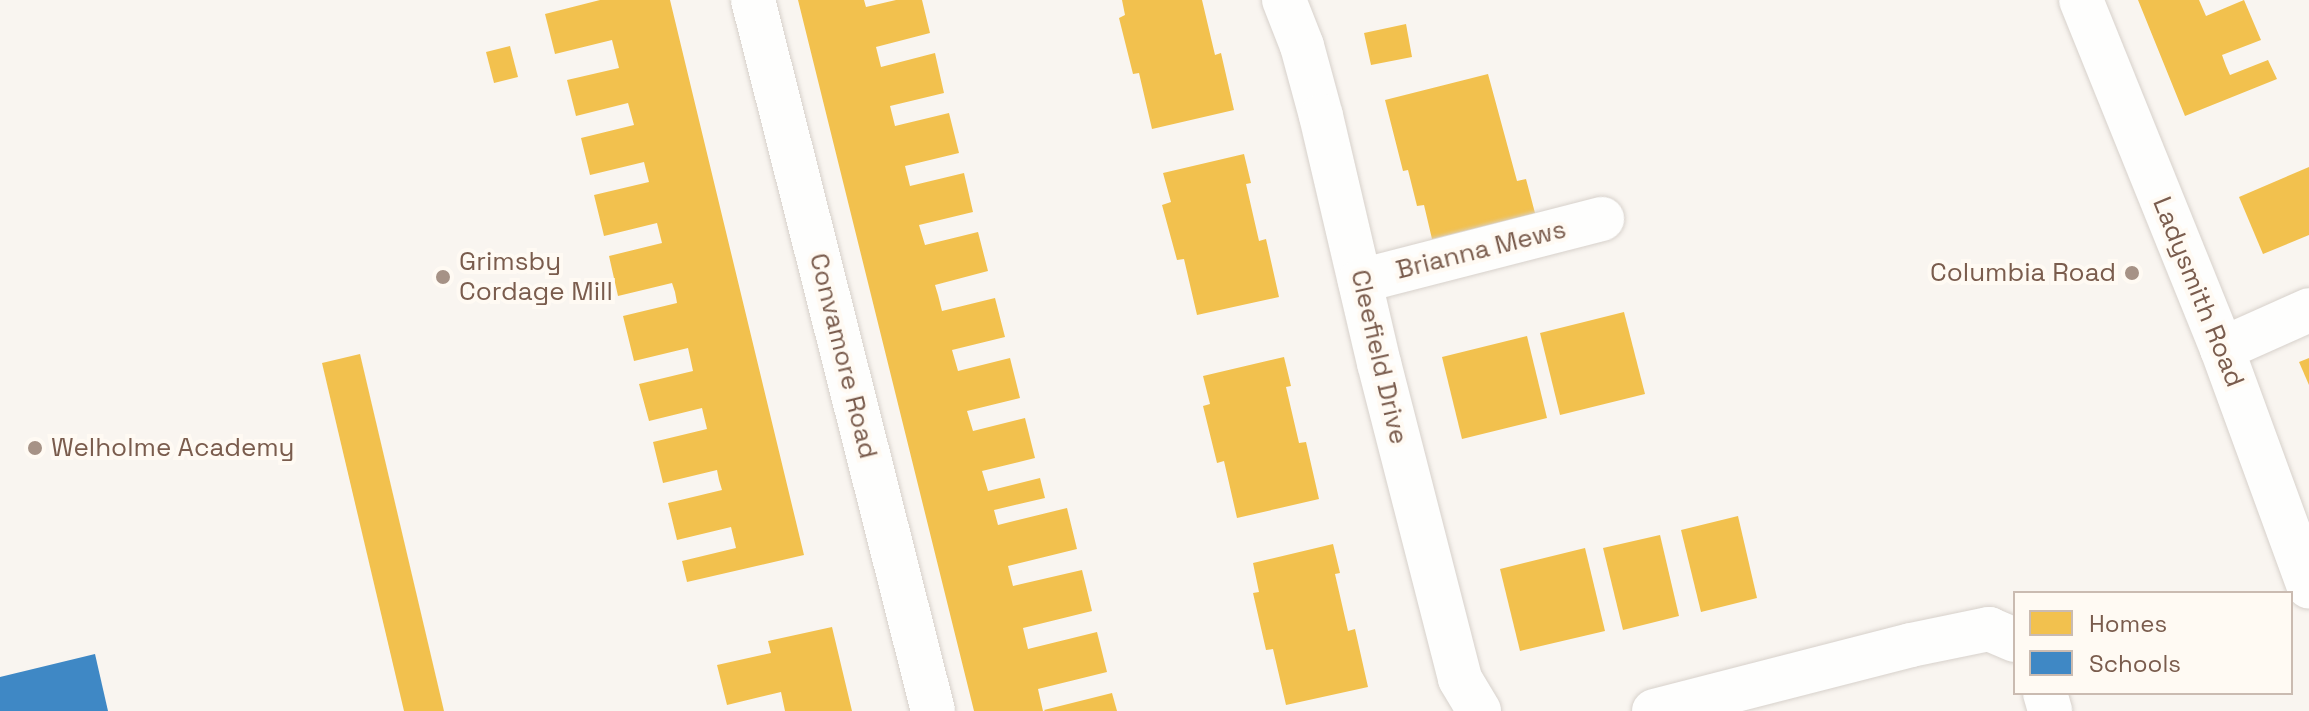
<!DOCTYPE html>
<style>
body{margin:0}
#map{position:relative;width:2309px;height:711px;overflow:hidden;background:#f9f5f0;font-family:"Space Grotesk",sans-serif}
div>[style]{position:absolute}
.homes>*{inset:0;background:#f2c14e}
.schools>*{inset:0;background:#3f88c5}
.roads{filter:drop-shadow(0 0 2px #d7d1cb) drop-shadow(0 0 2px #d7d1cb)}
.minor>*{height:44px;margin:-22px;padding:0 22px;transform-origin:22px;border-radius:22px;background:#fefefd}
.dots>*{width:22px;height:22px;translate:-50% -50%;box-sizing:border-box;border:4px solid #fffaf3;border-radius:50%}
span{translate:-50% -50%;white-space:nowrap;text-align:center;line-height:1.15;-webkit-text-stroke:8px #fffaf3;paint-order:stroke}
.street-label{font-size:26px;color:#7a5c4d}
.poi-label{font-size:26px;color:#7a5c4d}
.left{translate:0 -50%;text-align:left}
.right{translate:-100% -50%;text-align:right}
.legend{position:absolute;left:2013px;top:591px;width:280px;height:104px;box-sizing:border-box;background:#fffaf3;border:2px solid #cabbb1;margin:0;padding:10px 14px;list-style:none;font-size:24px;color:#7a5c4d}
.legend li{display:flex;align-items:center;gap:16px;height:40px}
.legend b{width:40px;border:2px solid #cabbb1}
</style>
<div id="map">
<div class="homes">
<i style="clip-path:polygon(600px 0,670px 0,804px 555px,687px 582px,682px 561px,736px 548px,731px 527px,677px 540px,668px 503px,722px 490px,719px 480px,717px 470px,663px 483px,653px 442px,707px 429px,702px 408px,649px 421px,639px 384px,693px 371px,690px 357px,688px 348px,634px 361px,623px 316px,677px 303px,675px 292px,672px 283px,618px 296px,609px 256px,662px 243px,657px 223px,604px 236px,594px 195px,649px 182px,644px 162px,590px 175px,581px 138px,634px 125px,628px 103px,576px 116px,567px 80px,619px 68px,612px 40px,555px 54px,545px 14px)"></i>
<i style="clip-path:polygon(798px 0,864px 0,866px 7px,896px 0,922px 0,930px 33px,876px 47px,881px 67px,935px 53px,944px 93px,890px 106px,895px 126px,949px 113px,959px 153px,905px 166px,910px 186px,964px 173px,973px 212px,919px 225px,925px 245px,978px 232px,988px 271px,935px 285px,938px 295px,942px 311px,995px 298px,1005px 337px,952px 350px,958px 371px,1010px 358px,1020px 398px,967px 411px,973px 431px,1025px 418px,1035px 458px,982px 471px,988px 491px,1040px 478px,1045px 498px,994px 510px,998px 525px,1067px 508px,1077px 549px,1008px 566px,1013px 586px,1082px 570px,1092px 611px,1023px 628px,1028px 649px,1097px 632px,1107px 672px,1038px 689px,1043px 711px,974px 711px)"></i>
<i style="clip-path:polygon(1122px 0,1202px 0,1215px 55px,1221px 53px,1234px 110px,1152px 129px,1139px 73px,1133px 74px,1119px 18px,1125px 15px)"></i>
<i style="clip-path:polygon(2138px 0,2199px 0,2206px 16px,2244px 0,2261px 40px,2222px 55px,2226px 66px,2230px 75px,2268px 60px,2277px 79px,2185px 116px)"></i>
<i style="clip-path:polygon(1406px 24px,1412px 57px,1371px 65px,1364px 33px)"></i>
<i style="clip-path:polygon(510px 46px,518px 77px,494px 83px,486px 52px)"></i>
<i style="clip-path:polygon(1488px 74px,1517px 181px,1526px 179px,1535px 213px,1432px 239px,1424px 205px,1417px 206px,1408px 170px,1403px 171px,1385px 100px)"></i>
<i style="clip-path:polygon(1244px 154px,1251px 183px,1246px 184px,1259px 241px,1266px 239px,1279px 297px,1197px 315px,1184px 259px,1177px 260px,1162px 205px,1171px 202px,1163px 173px)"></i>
<i style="clip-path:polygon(2309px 167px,2309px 235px,2263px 254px,2239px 197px)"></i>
<i style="clip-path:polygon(1624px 312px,1645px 394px,1560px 415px,1540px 333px)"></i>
<i style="clip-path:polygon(1527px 336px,1547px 418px,1462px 439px,1442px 357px)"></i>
<i style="clip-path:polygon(360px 354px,444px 711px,404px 711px,322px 363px)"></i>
<i style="clip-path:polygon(1284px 357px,1291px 386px,1286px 387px,1299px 443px,1306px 442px,1319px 499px,1237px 518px,1224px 461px,1217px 463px,1203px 406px,1210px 404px,1203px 376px)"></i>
<i style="clip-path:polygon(2309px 358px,2309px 385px,2299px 362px)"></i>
<i style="clip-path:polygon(1738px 516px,1757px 598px,1701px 612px,1681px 530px)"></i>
<i style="clip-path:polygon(1660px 535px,1679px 616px,1623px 630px,1603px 548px)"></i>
<i style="clip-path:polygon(1333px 544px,1340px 573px,1335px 574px,1348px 631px,1355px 629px,1368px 687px,1286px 705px,1273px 649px,1266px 650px,1253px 593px,1259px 592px,1253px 563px)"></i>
<i style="clip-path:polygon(1585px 548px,1605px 631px,1520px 651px,1500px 569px)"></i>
<i style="clip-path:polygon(832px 627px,852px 711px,785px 711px,781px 692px,727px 705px,717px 665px,771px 653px,768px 641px)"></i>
<i style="clip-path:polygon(1112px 693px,1117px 711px,1045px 711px,1044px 710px)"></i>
</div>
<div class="schools">
<i style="clip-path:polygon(95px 654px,108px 711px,0 711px,0 677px)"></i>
</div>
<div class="roads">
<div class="minor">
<i style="left:753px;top:0;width:733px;rotate:75.79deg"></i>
<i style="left:1284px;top:0;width:49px;rotate:68.6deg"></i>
<i style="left:1302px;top:46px;width:73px;rotate:74.8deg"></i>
<i style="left:1321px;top:116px;width:254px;rotate:76.8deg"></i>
<i style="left:1379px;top:363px;width:326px;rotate:75.6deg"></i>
<i style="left:1460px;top:679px;width:37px;rotate:59deg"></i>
<i style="left:2081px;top:0;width:376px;rotate:68deg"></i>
<i style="left:2222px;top:349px;width:253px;rotate:69.9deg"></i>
<i style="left:1360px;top:281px;width:250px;rotate:-14.4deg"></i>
<i style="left:2222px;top:349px;width:95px;rotate:-24.1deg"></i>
<i style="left:2045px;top:693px;width:19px;rotate:74deg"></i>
<i style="left:1654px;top:711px;width:265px;rotate:-14.4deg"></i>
<i style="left:1911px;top:645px;width:80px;rotate:-11.6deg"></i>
<i style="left:1989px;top:629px;width:28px;rotate:23deg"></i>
</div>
</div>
<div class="dots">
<i style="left:2132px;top:273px;background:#a69286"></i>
<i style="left:443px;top:277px;background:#a69286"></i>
<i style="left:35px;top:448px;background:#a69286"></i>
</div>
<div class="street-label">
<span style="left:1481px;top:250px;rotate:-14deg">Brianna Mews</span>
<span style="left:2198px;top:292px;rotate:68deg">Ladysmith Road</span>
<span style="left:843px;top:356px;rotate:76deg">Convamore Road</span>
<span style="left:1379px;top:357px;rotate:77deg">Cleefield Drive</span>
</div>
<div class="poi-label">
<span class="left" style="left:459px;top:277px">Grimsby<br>Cordage Mill</span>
<span class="right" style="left:2116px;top:273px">Columbia Road</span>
<span class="left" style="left:51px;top:448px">Welholme Academy</span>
</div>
<ul class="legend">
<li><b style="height:22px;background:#f2c14e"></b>Homes</li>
<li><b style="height:22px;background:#3f88c5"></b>Schools</li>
</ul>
</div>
